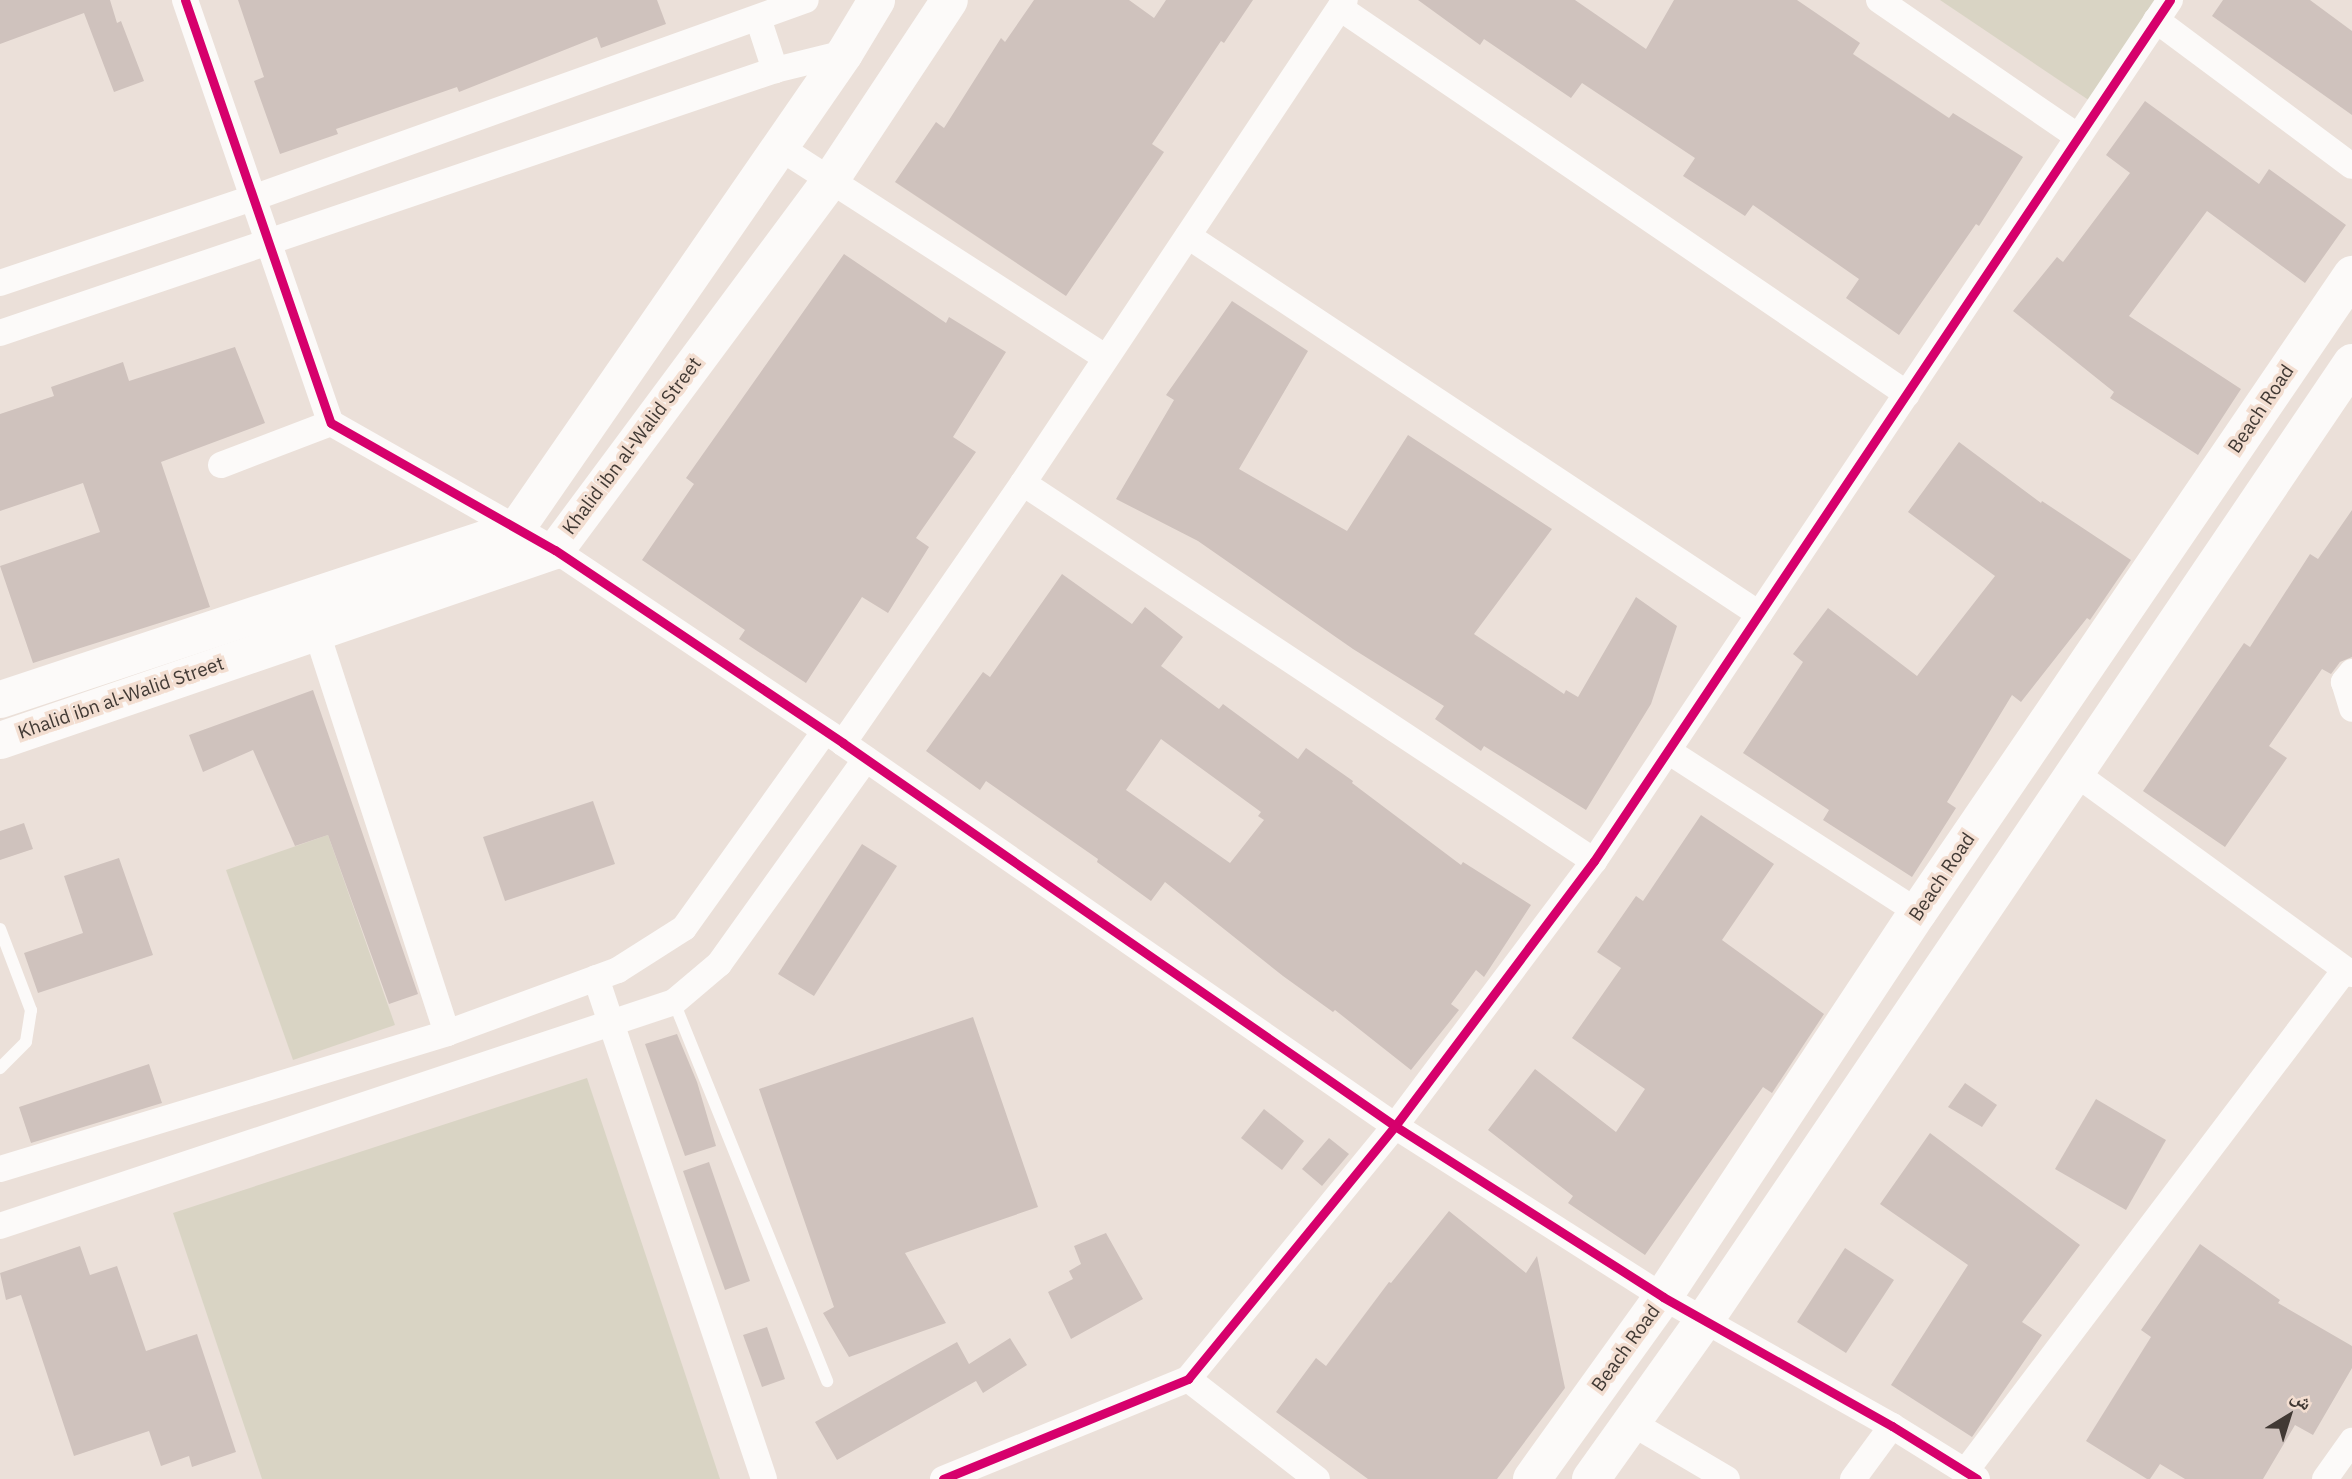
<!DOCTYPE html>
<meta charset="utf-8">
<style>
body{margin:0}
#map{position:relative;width:2352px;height:1479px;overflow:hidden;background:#ebe0d9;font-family:"IBM Plex Sans","Noto Naskh Arabic",sans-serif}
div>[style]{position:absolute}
.green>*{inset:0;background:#d9d4c4}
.building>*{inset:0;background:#cfc2bd}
.lane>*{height:12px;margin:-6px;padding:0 6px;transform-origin:6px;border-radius:6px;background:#fcfaf9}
.street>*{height:26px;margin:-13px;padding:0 13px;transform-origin:13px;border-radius:13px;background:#fcfaf9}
.secondary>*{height:37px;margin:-18.5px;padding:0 18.5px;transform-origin:18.5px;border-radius:18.5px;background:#fcfaf9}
.primary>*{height:38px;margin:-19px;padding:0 19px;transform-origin:19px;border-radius:19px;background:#fcfaf9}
.cycleway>*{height:9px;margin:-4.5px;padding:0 4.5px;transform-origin:4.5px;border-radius:4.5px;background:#d6006c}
span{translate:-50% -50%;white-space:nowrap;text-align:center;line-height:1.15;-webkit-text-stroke:7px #f3ded1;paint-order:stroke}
.street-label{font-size:19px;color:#413934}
.north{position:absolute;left:2254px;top:1381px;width:70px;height:70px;-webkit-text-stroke:5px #f3ded1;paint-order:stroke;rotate:38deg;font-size:19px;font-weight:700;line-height:28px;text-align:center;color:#413934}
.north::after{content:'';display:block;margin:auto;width:24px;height:32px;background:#413934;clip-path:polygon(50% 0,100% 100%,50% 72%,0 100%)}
</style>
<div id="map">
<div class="green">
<i style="clip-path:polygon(1940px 0,2171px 0,2099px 107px)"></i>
<i style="clip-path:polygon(328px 835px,395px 1025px,293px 1060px,226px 870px)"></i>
<i style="clip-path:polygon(587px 1078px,720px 1479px,262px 1479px,173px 1213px)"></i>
</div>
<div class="building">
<i style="clip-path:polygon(0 0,110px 0,117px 23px,121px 21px,144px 81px,114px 92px,84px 13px,0 44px)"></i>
<i style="clip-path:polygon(238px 0,657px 0,666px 24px,601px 48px,597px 37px,459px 92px,457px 87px,336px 129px,338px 134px,280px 154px,254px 81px,264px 77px)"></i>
<i style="clip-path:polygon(1034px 0,1129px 0,1154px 18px,1166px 0,1253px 0,1224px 43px,1221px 41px,1152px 144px,1164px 152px,1066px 296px,895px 182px,936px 122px,944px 128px,1001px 38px,1005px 42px)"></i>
<i style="clip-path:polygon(1418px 0,1575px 0,1646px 49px,1674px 0,1797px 0,1860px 43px,1853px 54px,1949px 118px,1953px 113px,2023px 157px,1979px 226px,1976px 224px,1899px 335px,1846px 298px,1859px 279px,1753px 205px,1745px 216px,1683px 176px,1695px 158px,1582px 83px,1571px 98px,1484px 39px,1480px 45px)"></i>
<i style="clip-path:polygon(2223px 0,2310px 0,2352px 31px,2352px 115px,2212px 16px)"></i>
<i style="clip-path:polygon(2145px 101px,2259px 184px,2269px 169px,2346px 225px,2305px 283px,2207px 211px,2129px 316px,2241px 389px,2198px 455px,2110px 398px,2114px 392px,2013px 311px,2057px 257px,2063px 262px,2130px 173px,2106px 155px)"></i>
<i style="clip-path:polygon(844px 254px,946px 323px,949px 317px,1006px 352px,953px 437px,976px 452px,916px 538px,929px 547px,888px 613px,862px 597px,806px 683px,739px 639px,745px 630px,642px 560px,694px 484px,686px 478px)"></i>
<i style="clip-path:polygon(1232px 301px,1308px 351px,1239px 469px,1347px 531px,1408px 435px,1552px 529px,1474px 634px,1564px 694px,1566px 690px,1578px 697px,1636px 597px,1677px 626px,1651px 704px,1586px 810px,1484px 746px,1481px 751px,1435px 719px,1444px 706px,1353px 649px,1198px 541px,1116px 499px,1174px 400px,1166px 395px)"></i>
<i style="clip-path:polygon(235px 347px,265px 423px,161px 462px,210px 607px,33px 663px,0 566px,100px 532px,83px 483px,0 511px,0 414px,54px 396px,51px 387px,123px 362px,129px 381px)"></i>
<i style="clip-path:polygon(1959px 442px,2041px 503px,2042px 501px,2131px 560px,2090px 620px,2087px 618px,2021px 702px,2012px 695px,1947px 802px,1956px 808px,1912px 877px,1823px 820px,1829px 810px,1743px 753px,1803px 662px,1793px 654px,1828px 608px,1917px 676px,1995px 576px,1908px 512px)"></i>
<i style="clip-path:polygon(2352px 510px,2352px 657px,2340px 662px,2331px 674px,2322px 669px,2269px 746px,2287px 758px,2225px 847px,2143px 791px,2244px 643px,2250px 647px,2310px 554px,2318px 559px)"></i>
<i style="clip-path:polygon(evenodd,1062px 574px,1132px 624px,1145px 607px,1183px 637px,1161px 666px,1219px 709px,1223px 704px,1298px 759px,1306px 748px,1353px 781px,1352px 783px,1461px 865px,1463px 862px,1531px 905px,1484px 977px,1476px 970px,1451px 1004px,1459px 1010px,1411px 1070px,1335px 1010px,1333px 1012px,1283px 976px,1165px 882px,1151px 901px,1097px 862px,1098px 859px,986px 781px,980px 790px,926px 751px,983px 672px,990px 677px,1062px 574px,1161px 739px,1261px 812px,1258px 816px,1264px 820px,1230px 863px,1126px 790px,1161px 739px)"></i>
<i style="clip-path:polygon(313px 690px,418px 994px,389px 1004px,328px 835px,295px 846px,253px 750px,203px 772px,189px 735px)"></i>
<i style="clip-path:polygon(593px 801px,615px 864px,505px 901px,483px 837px)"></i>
<i style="clip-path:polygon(1701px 815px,1774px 864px,1722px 940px,1824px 1014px,1772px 1093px,1763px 1087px,1645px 1255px,1568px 1203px,1573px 1196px,1488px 1130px,1535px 1069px,1616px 1132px,1645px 1089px,1572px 1038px,1621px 968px,1597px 952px,1636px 896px,1643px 901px)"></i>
<i style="clip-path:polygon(24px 823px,33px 849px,0 860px,0 831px)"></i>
<i style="clip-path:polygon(862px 844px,897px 866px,814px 996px,778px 974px)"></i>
<i style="clip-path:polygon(119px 858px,153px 955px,38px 993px,24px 953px,83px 933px,64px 876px)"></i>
<i style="clip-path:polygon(973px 1017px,1038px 1207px,905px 1253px,946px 1323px,849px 1357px,823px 1313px,834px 1307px,759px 1089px)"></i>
<i style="clip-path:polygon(677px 1034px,697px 1082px,716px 1146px,685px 1156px,645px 1044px)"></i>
<i style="clip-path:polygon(149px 1064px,162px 1103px,31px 1143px,19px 1107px)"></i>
<i style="clip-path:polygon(1965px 1083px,1997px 1105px,1982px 1127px,1948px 1107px)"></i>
<i style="clip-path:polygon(2096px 1099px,2166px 1140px,2126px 1210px,2055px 1169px)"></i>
<i style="clip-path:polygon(1264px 1109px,1304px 1141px,1282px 1170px,1241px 1138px)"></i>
<i style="clip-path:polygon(1930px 1133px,2080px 1245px,2022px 1322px,2042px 1335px,1972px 1437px,1891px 1385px,1968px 1265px,1880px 1204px)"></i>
<i style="clip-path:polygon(1329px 1138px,1349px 1154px,1322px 1186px,1302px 1169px)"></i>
<i style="clip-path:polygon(709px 1162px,750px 1281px,725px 1290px,683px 1171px)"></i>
<i style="clip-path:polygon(1449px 1211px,1526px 1273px,1537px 1256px,1565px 1388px,1497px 1479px,1368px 1479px,1276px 1412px,1316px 1358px,1326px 1366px,1389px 1282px,1391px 1283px)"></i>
<i style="clip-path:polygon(1106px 1233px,1143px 1299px,1071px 1339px,1048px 1292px,1073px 1279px,1069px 1271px,1081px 1264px,1074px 1246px)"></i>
<i style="clip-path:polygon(2200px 1244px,2280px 1300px,2278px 1303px,2352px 1346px,2352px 1368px,2313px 1435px,2295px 1425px,2263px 1479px,2185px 1479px,2160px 1464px,2150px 1479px,2147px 1479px,2086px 1441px,2151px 1337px,2141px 1330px)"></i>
<i style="clip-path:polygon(80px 1246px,90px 1275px,117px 1266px,146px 1351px,197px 1334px,236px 1452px,192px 1467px,189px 1456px,161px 1466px,149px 1431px,74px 1456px,21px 1295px,6px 1300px,0 1273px)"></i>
<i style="clip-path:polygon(1845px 1248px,1894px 1280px,1846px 1353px,1797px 1322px)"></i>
<i style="clip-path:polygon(767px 1327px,785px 1379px,762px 1387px,743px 1335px)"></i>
<i style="clip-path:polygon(1010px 1338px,1027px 1365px,983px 1393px,976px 1381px,837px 1460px,815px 1422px,957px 1342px,969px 1364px)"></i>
</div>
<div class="lane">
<i style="left:0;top:929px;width:87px;rotate:69.1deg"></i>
<i style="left:31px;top:1010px;width:32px;rotate:99deg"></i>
<i style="left:26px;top:1042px;width:37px;rotate:135deg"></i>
<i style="left:674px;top:1002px;width:409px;rotate:68deg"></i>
</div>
<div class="street">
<i style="left:185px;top:0;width:447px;rotate:71deg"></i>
<i style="left:331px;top:423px;width:257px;rotate:29.6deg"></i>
<i style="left:555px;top:550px;width:347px;rotate:33.8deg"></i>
<i style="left:843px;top:743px;width:672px;rotate:34.75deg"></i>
<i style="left:1395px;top:1126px;width:318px;rotate:32.5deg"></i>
<i style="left:1663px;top:1297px;width:263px;rotate:29.4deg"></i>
<i style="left:1892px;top:1426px;width:100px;rotate:31.9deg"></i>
<i style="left:1879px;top:0;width:242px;rotate:34.5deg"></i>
<i style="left:1340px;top:8px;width:686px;rotate:34.25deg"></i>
<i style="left:758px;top:18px;width:55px;rotate:71.9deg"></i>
<i style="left:2156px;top:20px;width:244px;rotate:36.7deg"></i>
<i style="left:779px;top:147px;width:389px;rotate:32.8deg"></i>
<i style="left:1188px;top:236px;width:685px;rotate:33.5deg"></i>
<i style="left:0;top:283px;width:267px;rotate:-18.6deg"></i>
<i style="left:253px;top:198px;width:587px;rotate:-19.7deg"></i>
<i style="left:0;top:333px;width:818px;rotate:-18.74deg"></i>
<i style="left:775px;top:70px;width:71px;rotate:-13.8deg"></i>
<i style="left:221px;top:465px;width:118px;rotate:-20.9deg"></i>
<i style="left:1023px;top:483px;width:685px;rotate:33.5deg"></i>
<i style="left:316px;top:630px;width:424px;rotate:72deg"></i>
<i style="left:2352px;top:672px;width:13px;rotate:129deg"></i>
<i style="left:2344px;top:682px;width:28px;rotate:73deg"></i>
<i style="left:843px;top:743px;width:316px;rotate:-55.3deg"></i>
<i style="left:1023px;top:483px;width:580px;rotate:-56.31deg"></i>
<i style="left:1668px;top:751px;width:297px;rotate:32.8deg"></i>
<i style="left:2075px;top:773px;width:342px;rotate:36deg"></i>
<i style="left:596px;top:978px;width:528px;rotate:71.46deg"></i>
<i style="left:0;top:1169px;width:467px;rotate:-16.9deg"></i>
<i style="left:447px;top:1033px;width:182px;rotate:-20.2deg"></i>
<i style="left:618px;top:970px;width:78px;rotate:-32.5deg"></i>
<i style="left:684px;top:928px;width:242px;rotate:-54.4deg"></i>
<i style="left:0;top:1226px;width:710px;rotate:-18.38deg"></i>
<i style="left:674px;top:1002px;width:59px;rotate:-40.2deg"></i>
<i style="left:719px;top:964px;width:252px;rotate:-54.4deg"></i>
<i style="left:1188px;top:1379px;width:163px;rotate:37.8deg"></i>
<i style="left:1632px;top:1423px;width:110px;rotate:30.5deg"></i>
<i style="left:1965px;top:1472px;width:630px;rotate:-52.88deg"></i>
<i style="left:943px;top:1479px;width:265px;rotate:-22.2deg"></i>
<i style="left:1188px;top:1379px;width:327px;rotate:-50.7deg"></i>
<i style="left:1395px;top:1126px;width:331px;rotate:-53.1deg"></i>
<i style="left:1594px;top:861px;width:1036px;rotate:-56.22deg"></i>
<i style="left:1853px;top:1479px;width:66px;rotate:-53.7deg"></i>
<i style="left:2325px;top:1479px;width:47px;rotate:-54.6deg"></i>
</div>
<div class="secondary">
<i style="left:0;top:699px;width:544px;rotate:-18.33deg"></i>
<i style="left:516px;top:528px;width:577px;rotate:-55.37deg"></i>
<i style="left:844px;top:53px;width:62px;rotate:-58.9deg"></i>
<i style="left:0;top:740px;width:587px;rotate:-18.9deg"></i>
<i style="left:555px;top:550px;width:460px;rotate:-53.4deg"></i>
<i style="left:829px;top:181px;width:217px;rotate:-56.5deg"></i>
</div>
<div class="primary">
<i style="left:1532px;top:1479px;width:224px;rotate:-54.3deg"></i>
<i style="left:1663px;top:1297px;width:462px;rotate:-56.5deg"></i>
<i style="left:1918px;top:912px;width:771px;rotate:-55.73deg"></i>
<i style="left:1591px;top:1479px;width:198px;rotate:-54.5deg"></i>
<i style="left:1706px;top:1318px;width:1153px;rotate:-55.92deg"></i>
</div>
<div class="cycleway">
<i style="left:185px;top:0;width:447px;rotate:71deg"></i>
<i style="left:331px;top:423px;width:257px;rotate:29.6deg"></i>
<i style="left:555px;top:550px;width:347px;rotate:33.8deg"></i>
<i style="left:843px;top:743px;width:672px;rotate:34.75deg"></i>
<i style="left:1395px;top:1126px;width:318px;rotate:32.5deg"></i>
<i style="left:1663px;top:1297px;width:263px;rotate:29.4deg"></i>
<i style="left:1892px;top:1426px;width:100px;rotate:31.9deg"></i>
<i style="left:943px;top:1479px;width:265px;rotate:-22.2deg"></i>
<i style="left:1188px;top:1379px;width:327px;rotate:-50.7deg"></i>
<i style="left:1395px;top:1126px;width:331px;rotate:-53.1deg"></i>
<i style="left:1594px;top:861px;width:1036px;rotate:-56.22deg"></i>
</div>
<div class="street-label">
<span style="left:2261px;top:409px;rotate:-56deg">Beach Road</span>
<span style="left:632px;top:446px;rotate:-53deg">Khalid ibn al-Walid Street</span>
<span style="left:121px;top:698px;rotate:-19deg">Khalid ibn al-Walid Street</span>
<span style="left:1942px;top:877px;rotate:-56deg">Beach Road</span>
<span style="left:1626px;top:1348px;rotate:-54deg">Beach Road</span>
</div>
<div class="north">ش</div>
</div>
